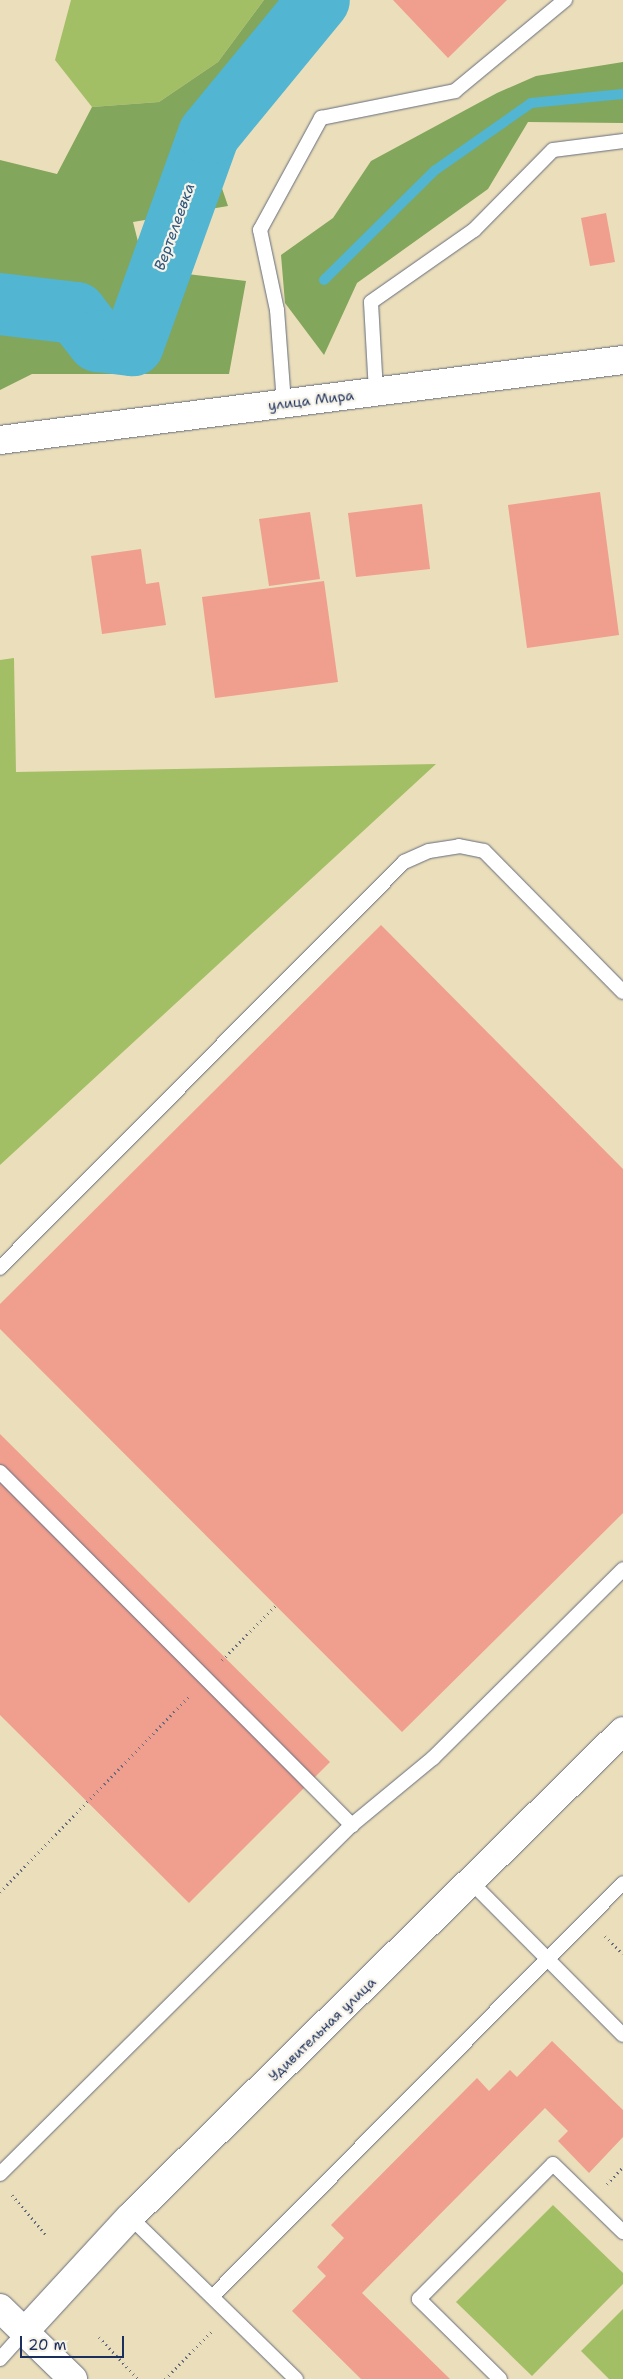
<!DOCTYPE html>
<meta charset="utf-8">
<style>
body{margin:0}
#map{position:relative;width:623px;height:2379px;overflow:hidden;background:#ebdeba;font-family:"Shantell Sans",sans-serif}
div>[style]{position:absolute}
.green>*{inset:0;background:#a3bf66}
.forest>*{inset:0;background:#82a65b}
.stream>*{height:10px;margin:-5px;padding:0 5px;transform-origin:5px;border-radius:5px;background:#52b5d1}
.river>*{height:62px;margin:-31px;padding:0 31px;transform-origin:31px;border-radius:31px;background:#52b5d1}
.building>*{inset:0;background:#f09e8e}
.path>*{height:3px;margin-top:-1.5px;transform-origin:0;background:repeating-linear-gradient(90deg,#646c7e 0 1px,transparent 0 5px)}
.roads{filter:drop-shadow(0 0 1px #646c7e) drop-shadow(0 0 1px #646c7e)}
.service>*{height:14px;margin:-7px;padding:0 7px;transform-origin:7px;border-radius:7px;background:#fff}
.minor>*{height:28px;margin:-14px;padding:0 14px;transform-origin:14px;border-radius:14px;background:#fff}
.tertiary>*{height:28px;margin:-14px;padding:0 14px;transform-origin:14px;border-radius:14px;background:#fff}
span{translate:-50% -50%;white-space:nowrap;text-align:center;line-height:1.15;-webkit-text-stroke:4.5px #f7f3e8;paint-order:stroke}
.street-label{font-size:14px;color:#1b2f5e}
.water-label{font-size:15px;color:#2c5780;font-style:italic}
.scale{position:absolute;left:20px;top:2336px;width:104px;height:22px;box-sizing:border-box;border:2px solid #1b2f5e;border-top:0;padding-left:6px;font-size:15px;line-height:18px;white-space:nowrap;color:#1b2f5e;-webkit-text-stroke:4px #f7f3e8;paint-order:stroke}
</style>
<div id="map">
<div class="green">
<i style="clip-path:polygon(71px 0,264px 0,218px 62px,159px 102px,92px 107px,55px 60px)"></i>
<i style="clip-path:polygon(14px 658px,16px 772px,436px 764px,0 1165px,0 660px)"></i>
<i style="clip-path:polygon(553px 2205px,623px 2273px,623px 2284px,532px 2376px,456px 2302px)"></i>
<i style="clip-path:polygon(623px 2309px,623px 2379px,609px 2379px,581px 2351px)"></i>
</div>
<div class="forest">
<i style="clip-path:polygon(264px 0,331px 0,210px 153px,228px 206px,133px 222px,145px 269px,246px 281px,229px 374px,32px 374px,0 390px,0 160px,57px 174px,92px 107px,159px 102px,218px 62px)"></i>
<i style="clip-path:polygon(623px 62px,623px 123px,528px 122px,488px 189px,357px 283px,324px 355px,285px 303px,281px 255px,333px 218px,371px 161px,497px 93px,536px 76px)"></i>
</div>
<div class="stream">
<i style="left:324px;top:280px;width:155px;rotate:-44.7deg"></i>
<i style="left:434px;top:171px;width:118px;rotate:-35deg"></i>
<i style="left:531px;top:103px;width:92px;rotate:-5.6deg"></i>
</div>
<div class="river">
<i style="left:0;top:304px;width:77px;rotate:6.8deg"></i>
<i style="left:76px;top:313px;width:36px;rotate:52deg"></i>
<i style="left:98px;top:341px;width:35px;rotate:7deg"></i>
<i style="left:133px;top:345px;width:224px;rotate:-70.2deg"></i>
<i style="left:209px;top:134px;width:173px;rotate:-50.6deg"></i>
</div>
<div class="building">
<i style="clip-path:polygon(393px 0,507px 0,448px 58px)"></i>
<i style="clip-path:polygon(606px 213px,615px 262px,590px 266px,581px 218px)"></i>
<i style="clip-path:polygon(600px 492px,619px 635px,527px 648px,508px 505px)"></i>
<i style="clip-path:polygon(422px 504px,430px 569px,356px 577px,348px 513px)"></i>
<i style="clip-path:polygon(310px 512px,320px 579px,269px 586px,259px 519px)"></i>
<i style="clip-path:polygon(141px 549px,146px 584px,159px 582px,166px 625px,102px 634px,91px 556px)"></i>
<i style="clip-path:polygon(324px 581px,338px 682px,215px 698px,202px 597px)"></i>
<i style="clip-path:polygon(381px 925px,623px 1169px,623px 1513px,402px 1732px,0 1329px,0 1304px)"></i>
<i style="clip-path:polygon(0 1434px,330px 1762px,189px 1903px,0 1715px)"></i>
<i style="clip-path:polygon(552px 2041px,623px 2110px,623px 2137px,589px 2173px,558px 2141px,568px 2131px,545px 2108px,362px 2293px,450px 2379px,361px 2379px,292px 2311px,326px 2276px,317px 2267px,344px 2238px,331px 2225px,477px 2078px,489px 2091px,510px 2070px,517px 2077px)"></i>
</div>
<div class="path">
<i style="left:222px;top:1660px;width:77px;rotate:-45.5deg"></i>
<i style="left:0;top:1892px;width:272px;rotate:-46deg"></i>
<i style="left:605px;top:1936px;width:25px;rotate:45deg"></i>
<i style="left:607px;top:2184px;width:23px;rotate:-47deg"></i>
<i style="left:12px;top:2195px;width:54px;rotate:49.5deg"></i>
<i style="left:99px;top:2337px;width:57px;rotate:47.1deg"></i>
<i style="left:165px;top:2379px;width:66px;rotate:-45.6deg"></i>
</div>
<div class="roads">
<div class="service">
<i style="left:376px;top:392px;width:90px;rotate:-93.2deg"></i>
<i style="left:371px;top:302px;width:126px;rotate:-35deg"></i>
<i style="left:474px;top:230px;width:112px;rotate:-45.4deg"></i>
<i style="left:553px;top:150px;width:71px;rotate:-7.3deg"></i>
<i style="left:284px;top:403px;width:93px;rotate:-94.3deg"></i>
<i style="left:277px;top:310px;width:82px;rotate:-102deg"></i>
<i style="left:260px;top:230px;width:128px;rotate:-61.4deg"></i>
<i style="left:321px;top:118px;width:137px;rotate:-11.4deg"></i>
<i style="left:455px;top:91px;width:143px;rotate:-39.6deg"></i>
<i style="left:0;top:1268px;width:573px;rotate:-45.14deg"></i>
<i style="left:404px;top:862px;width:27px;rotate:-24deg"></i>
<i style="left:429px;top:851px;width:30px;rotate:-9deg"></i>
<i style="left:459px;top:846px;width:25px;rotate:11deg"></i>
<i style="left:484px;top:851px;width:198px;rotate:45.4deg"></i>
<i style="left:0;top:1472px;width:499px;rotate:45.1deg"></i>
<i style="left:472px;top:1883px;width:214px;rotate:45.2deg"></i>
<i style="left:0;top:2174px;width:496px;rotate:-44.8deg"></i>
<i style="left:352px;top:1825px;width:105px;rotate:-39.6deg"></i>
<i style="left:433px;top:1758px;width:268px;rotate:-44.8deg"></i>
<i style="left:130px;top:2217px;width:232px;rotate:44.3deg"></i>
<i style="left:212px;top:2297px;width:583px;rotate:-45.21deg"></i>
<i style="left:0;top:2359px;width:38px;rotate:-48deg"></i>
<i style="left:500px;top:2379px;width:114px;rotate:-135.4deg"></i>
<i style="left:419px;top:2299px;width:190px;rotate:-45.2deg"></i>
<i style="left:553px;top:2164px;width:98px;rotate:44.2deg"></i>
</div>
<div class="minor">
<i style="left:0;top:440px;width:628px;rotate:-7.32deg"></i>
<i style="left:25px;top:2331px;width:155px;rotate:-47.4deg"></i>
<i style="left:130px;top:2217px;width:692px;rotate:-44.59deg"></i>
</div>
<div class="tertiary">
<i style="left:0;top:2308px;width:102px;rotate:44.2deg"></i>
</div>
</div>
<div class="street-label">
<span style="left:311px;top:400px;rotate:-7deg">улица Мира</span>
<span style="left:322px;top:2029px;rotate:-44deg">Удивительная улица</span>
</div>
<div class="water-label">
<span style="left:175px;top:227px;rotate:-70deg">Вертелеевка</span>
</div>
<div class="scale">20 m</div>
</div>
